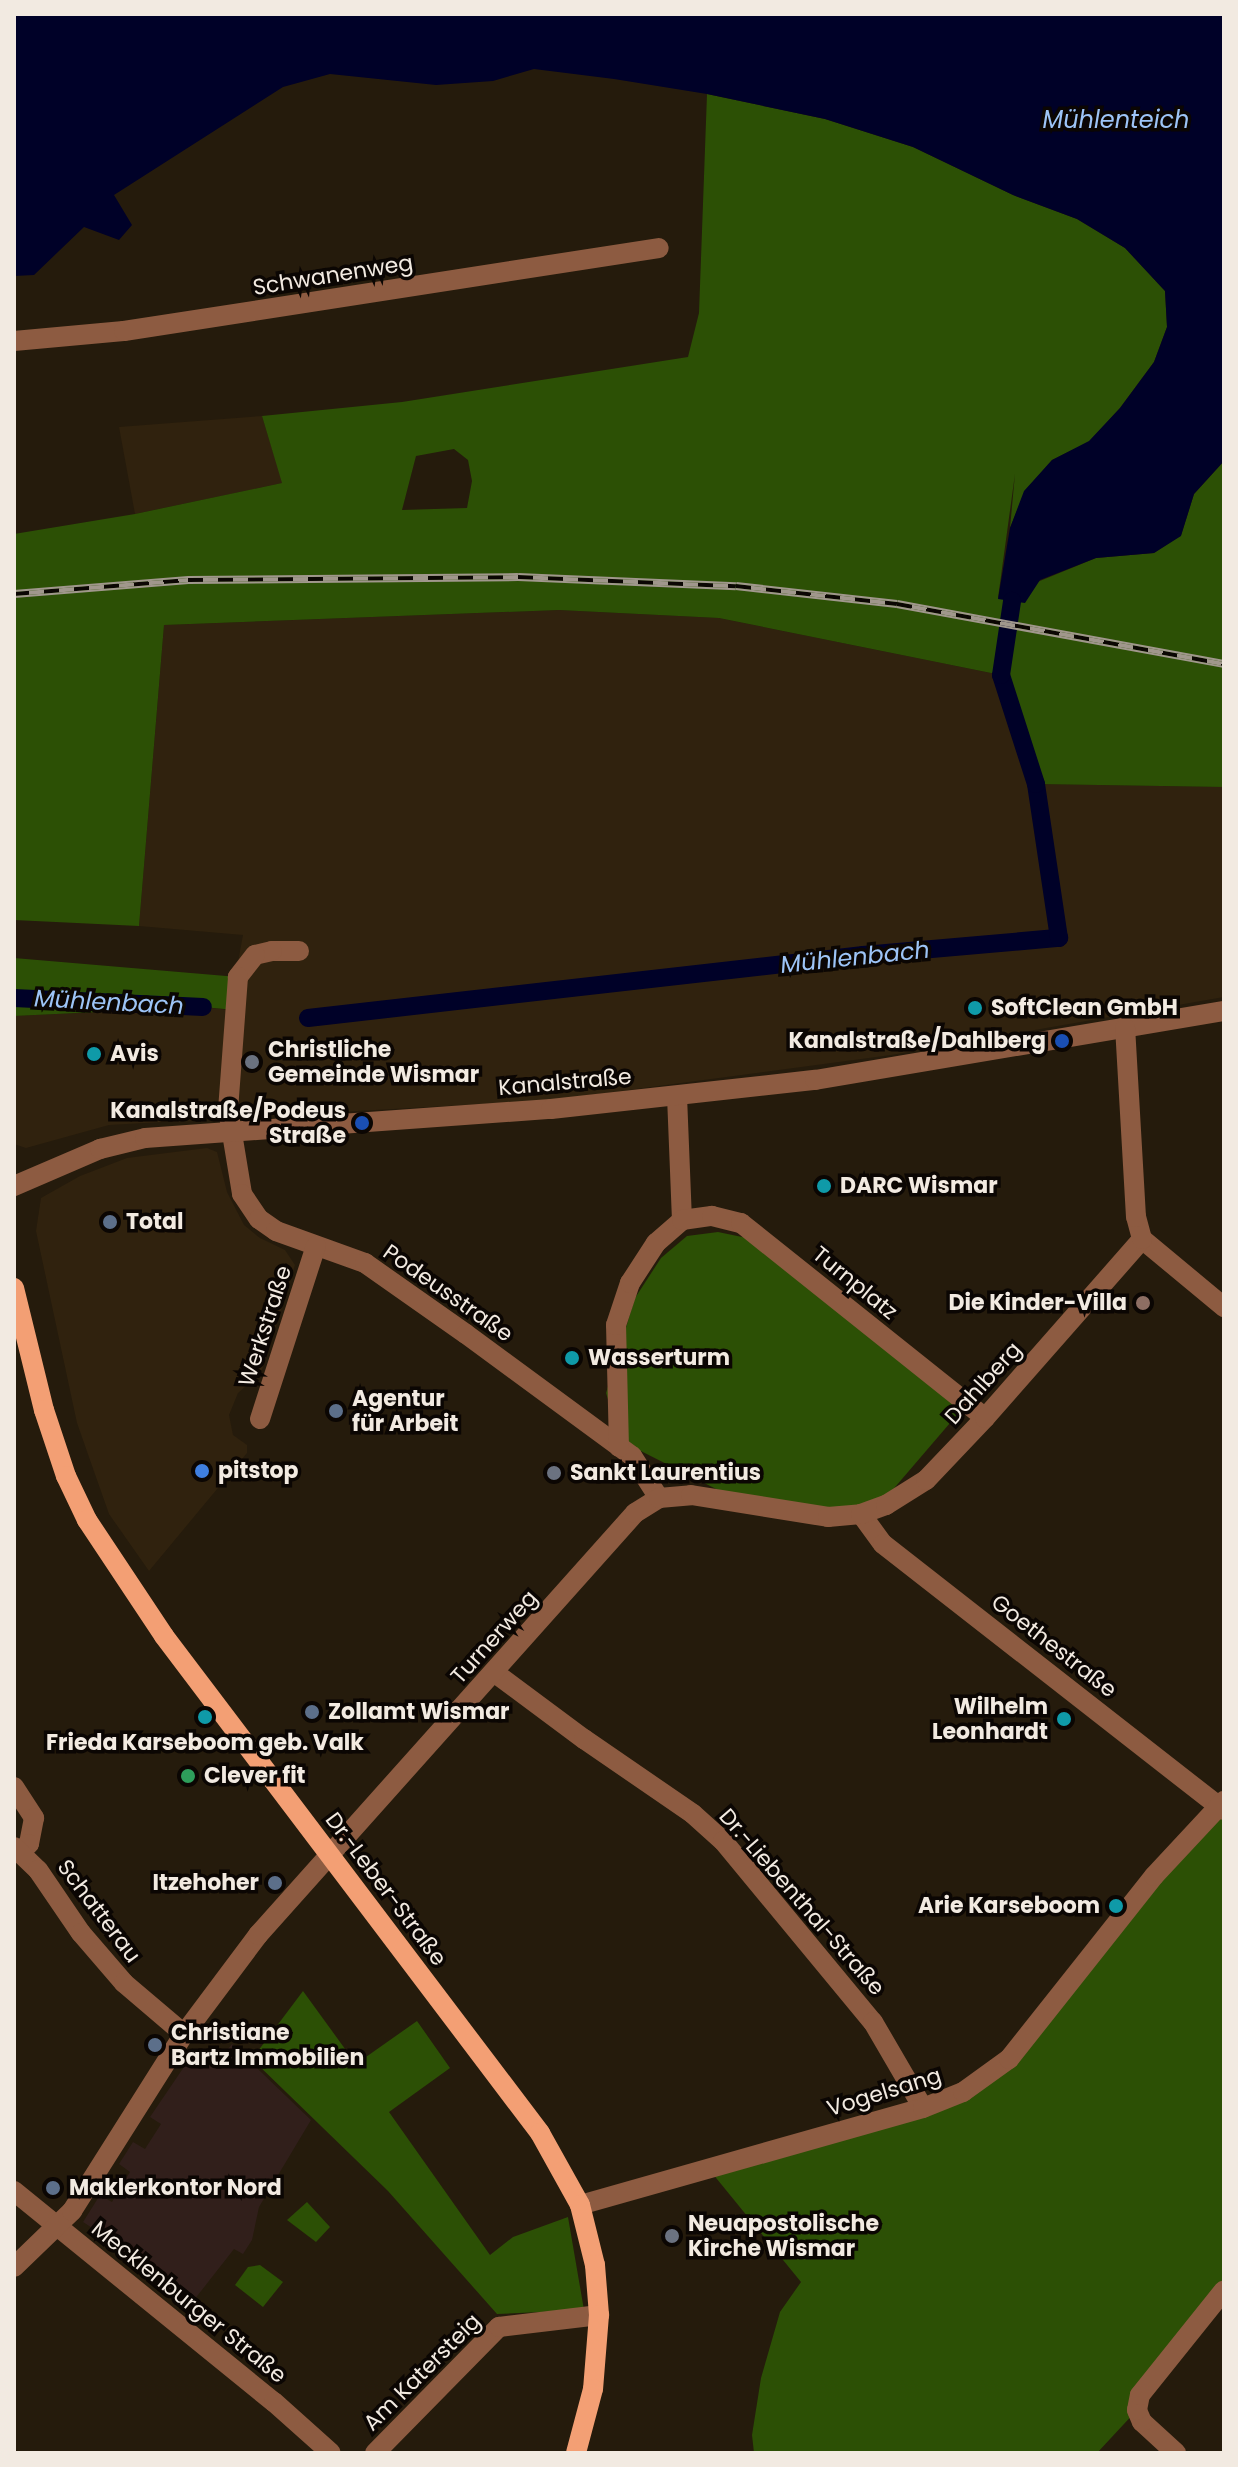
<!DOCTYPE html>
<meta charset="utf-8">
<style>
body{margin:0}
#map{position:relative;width:1238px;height:2467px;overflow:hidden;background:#251b0c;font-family:Poppins,sans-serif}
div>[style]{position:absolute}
.built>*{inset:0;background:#30220e}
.education>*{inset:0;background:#311f1b}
.green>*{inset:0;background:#2c5005}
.water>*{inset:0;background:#000128}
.canal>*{height:18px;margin:-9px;padding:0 9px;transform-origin:9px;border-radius:9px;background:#000128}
.minor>*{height:20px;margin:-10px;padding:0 10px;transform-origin:10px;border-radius:10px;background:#8d5b41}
.major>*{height:20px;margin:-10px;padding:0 10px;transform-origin:10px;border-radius:10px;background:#f39f74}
.rail>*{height:8px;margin-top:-4px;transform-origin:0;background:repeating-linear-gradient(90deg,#0b0603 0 15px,#a0978c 0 30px);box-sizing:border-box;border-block:2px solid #a0978c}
.dots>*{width:22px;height:22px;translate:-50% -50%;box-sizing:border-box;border:4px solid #0b0603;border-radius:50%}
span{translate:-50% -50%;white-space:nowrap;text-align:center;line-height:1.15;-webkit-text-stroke:7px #0b0603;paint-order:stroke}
.street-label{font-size:22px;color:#f2eae1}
.poi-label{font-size:22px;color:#f2eae1;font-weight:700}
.left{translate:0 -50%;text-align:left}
.right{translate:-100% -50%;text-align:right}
.water-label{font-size:24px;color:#9dc4f7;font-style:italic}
.frame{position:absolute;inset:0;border:16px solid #f2eae1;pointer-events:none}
</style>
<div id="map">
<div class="built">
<i style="clip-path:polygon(262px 416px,283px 483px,135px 514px,119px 427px)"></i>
<i style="clip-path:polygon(559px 610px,719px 618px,1001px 675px,1036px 784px,1224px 787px,1224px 997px,891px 1055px,553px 1100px,109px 1125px,26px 1148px,14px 1144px,14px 1016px,203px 1007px,229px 1010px,243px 935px,139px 926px,164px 625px)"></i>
<i style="clip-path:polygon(207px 1148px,217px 1152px,227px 1192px,244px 1225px,260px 1238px,285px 1250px,295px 1265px,261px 1373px,238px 1393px,229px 1415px,233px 1435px,247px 1445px,247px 1453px,149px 1571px,109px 1514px,77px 1423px,36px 1231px,41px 1198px,80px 1176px,127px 1158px)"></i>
</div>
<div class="education">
<i style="clip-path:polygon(232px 2044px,311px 2120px,259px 2207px,252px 2240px,243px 2254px,234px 2249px,187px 2309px,119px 2253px,120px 2246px,83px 2222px,100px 2195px,112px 2202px,130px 2172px,119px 2164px,133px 2142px,145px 2149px,161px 2124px,150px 2117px,190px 2058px,200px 2057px,202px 2052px,217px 2063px)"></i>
</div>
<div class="green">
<i style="clip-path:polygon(evenodd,707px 94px,825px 119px,913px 147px,1013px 195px,1077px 219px,1125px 248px,1165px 291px,1167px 327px,1154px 362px,1120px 408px,1089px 442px,1052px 460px,1025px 491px,1010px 528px,1015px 474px,998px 598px,1096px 558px,1154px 553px,1181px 535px,1194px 494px,1224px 461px,1224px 787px,1036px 784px,1001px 675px,719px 618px,559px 610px,164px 625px,139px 926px,14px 920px,14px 534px,135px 514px,282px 483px,262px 416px,402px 402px,688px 357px,699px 313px,707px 94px,454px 449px,468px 460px,472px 481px,467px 508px,402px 510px,416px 456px,454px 449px)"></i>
<i style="clip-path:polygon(14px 958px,238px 977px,235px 1010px,203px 1007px,14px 1016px)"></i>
<i style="clip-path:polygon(718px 1232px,747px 1238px,962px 1409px,878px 1507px,830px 1511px,724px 1493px,621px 1441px,606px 1393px,635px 1298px,661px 1258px,687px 1236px)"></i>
<i style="clip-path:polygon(1224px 1801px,1224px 2290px,1137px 2410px,1097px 2453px,754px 2453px,752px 2435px,761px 2378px,780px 2312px,801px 2282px,708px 2168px,923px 2108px,1009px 2059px)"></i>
<i style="clip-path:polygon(303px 1991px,356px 2064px,417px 2021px,450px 2068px,389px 2112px,490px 2255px,513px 2237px,568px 2217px,584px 2310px,497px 2314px,388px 2191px,252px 2059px)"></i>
<i style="clip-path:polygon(307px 2202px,330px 2227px,316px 2242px,287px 2220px)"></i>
<i style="clip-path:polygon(260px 2265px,283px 2282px,263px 2307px,235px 2285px,248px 2267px)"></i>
</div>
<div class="water">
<i style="clip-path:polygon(14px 14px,1224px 14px,1224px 461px,1194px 494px,1181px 536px,1154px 553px,1096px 558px,1040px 580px,1025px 603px,998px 599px,1010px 528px,1024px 491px,1052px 460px,1089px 441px,1120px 408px,1154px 362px,1167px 327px,1165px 291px,1125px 248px,1077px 219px,1013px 195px,913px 147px,825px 119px,707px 94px,614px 79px,534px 69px,493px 81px,436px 85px,330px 74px,283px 87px,114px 195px,132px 225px,119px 240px,84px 227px,34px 275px,14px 276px)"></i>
</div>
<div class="canal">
<i style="left:14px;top:998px;width:189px;rotate:2.7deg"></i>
<i style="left:308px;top:1018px;width:559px;rotate:-6.48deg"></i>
<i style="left:863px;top:955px;width:197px;rotate:-5deg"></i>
<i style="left:1059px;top:938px;width:156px;rotate:-98.5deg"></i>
<i style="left:1036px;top:784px;width:114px;rotate:-107.8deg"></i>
<i style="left:1001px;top:675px;width:75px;rotate:-81.5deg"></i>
</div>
<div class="minor">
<i style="left:14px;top:341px;width:110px;rotate:-5.2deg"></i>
<i style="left:124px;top:331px;width:541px;rotate:-8.82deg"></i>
<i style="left:299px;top:951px;width:27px;rotate:180deg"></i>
<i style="left:272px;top:951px;width:17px;rotate:167deg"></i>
<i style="left:255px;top:955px;width:28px;rotate:128deg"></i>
<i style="left:238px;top:977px;width:132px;rotate:94.3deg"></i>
<i style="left:228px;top:1109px;width:86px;rotate:80.6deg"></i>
<i style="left:242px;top:1194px;width:30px;rotate:56deg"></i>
<i style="left:259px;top:1219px;width:21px;rotate:35deg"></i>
<i style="left:276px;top:1231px;width:95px;rotate:19.8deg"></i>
<i style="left:365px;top:1263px;width:123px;rotate:35.1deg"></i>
<i style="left:466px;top:1334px;width:206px;rotate:36.3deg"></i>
<i style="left:632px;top:1456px;width:50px;rotate:57.3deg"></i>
<i style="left:677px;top:1096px;width:124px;rotate:87.7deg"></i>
<i style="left:14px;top:1186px;width:94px;rotate:-23.3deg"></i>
<i style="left:100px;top:1149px;width:46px;rotate:-13.7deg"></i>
<i style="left:145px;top:1138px;width:407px;rotate:-4.1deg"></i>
<i style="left:551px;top:1109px;width:266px;rotate:-6.3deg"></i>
<i style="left:815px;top:1080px;width:415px;rotate:-9.6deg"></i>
<i style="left:1142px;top:1239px;width:107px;rotate:39.7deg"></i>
<i style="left:260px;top:1419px;width:182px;rotate:-72.1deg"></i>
<i style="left:619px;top:1447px;width:122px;rotate:-91.4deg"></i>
<i style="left:616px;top:1325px;width:44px;rotate:-71.6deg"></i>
<i style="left:630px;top:1283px;width:48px;rotate:-57deg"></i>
<i style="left:656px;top:1243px;width:35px;rotate:-41deg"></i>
<i style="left:682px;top:1220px;width:30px;rotate:-8deg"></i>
<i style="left:712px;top:1216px;width:30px;rotate:14deg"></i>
<i style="left:741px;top:1223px;width:312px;rotate:38.6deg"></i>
<i style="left:861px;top:1514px;width:37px;rotate:54deg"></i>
<i style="left:883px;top:1544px;width:432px;rotate:38deg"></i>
<i style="left:495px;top:1673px;width:111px;rotate:36.6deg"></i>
<i style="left:584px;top:1739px;width:132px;rotate:34.5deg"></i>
<i style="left:693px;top:1814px;width:40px;rotate:42deg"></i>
<i style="left:723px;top:1841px;width:235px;rotate:50.4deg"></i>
<i style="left:873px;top:2022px;width:99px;rotate:59.8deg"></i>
<i style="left:14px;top:1787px;width:37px;rotate:57deg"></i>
<i style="left:34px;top:1818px;width:26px;rotate:101deg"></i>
<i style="left:29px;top:1844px;width:12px;rotate:145deg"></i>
<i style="left:14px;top:1847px;width:33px;rotate:44deg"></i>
<i style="left:38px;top:1870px;width:76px;rotate:55.7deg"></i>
<i style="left:81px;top:1933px;width:66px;rotate:49.3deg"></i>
<i style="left:124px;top:1983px;width:79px;rotate:40.4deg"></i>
<i style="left:14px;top:2191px;width:335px;rotate:39.1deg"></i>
<i style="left:274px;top:2402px;width:76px;rotate:41.8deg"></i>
<i style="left:580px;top:2205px;width:356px;rotate:-15.8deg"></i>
<i style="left:923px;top:2108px;width:43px;rotate:-21.8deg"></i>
<i style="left:963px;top:2092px;width:57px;rotate:-35.7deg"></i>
<i style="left:1009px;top:2059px;width:233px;rotate:-51.6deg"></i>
<i style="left:1154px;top:1876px;width:103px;rotate:-47deg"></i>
<i style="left:14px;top:2267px;width:81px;rotate:-44deg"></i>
<i style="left:72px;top:2211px;width:209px;rotate:-57.7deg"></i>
<i style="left:184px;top:2034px;width:124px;rotate:-53.2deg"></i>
<i style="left:258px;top:1935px;width:566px;rotate:-48.22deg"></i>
<i style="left:635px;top:1513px;width:28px;rotate:-32deg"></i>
<i style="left:659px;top:1498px;width:32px;rotate:-5deg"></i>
<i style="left:691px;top:1495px;width:139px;rotate:9.1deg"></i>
<i style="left:828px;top:1517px;width:33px;rotate:-5deg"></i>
<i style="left:861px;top:1514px;width:27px;rotate:-20deg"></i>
<i style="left:886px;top:1505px;width:47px;rotate:-32deg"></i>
<i style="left:926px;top:1480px;width:86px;rotate:-46.4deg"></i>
<i style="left:985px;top:1418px;width:238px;rotate:-48.7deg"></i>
<i style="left:1142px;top:1239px;width:23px;rotate:-105deg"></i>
<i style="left:1136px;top:1217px;width:189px;rotate:-93.3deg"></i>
<i style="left:375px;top:2453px;width:177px;rotate:-45.5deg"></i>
<i style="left:499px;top:2327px;width:101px;rotate:-6.8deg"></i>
<i style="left:1176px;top:2453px;width:46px;rotate:-137.6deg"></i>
<i style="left:1142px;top:2422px;width:13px;rotate:-113deg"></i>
<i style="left:1137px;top:2410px;width:15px;rotate:-79deg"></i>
<i style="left:1140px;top:2395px;width:134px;rotate:-51.3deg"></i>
</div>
<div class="major">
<i style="left:14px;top:1288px;width:126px;rotate:76.2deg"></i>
<i style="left:44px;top:1410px;width:70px;rotate:71.6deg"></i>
<i style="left:66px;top:1476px;width:49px;rotate:64.5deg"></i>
<i style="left:87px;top:1520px;width:139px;rotate:56.4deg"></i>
<i style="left:164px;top:1636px;width:623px;rotate:52.89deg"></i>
<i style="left:540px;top:2133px;width:82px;rotate:60.9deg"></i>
<i style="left:580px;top:2205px;width:62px;rotate:76deg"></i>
<i style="left:595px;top:2265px;width:50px;rotate:85.4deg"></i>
<i style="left:599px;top:2315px;width:74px;rotate:94.6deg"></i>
<i style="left:593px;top:2389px;width:66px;rotate:104.9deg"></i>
</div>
<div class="rail">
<i style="left:14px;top:594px;width:175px;rotate:-4.6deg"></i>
<i style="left:188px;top:580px;width:330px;rotate:-0.5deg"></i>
<i style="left:518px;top:577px;width:218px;rotate:2.4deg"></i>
<i style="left:736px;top:586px;width:162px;rotate:6.4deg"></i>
<i style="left:897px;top:604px;width:332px;rotate:10.4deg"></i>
</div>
<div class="dots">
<i style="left:975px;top:1008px;background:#0f9aa8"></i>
<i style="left:1062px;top:1041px;background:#1a4fb4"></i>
<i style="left:94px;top:1054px;background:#0f9aa8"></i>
<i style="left:252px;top:1062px;background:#6b7280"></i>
<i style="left:362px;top:1123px;background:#1a4fb4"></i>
<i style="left:824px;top:1186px;background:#0f9aa8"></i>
<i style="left:110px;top:1222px;background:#5c6f8a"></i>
<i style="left:1143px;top:1303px;background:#8d6e63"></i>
<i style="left:572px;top:1358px;background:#0f9aa8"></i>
<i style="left:336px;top:1411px;background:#5c6f8a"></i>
<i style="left:202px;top:1471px;background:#3f7fe0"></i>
<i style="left:554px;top:1473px;background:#6b7280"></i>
<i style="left:312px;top:1712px;background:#5c6f8a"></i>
<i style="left:205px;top:1717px;background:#0f9aa8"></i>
<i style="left:1064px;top:1719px;background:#0f9aa8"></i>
<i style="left:188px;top:1776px;background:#2e9e5b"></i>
<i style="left:275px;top:1883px;background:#5c6f8a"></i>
<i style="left:1116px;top:1906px;background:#0f9aa8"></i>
<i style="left:155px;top:2045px;background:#5c6f8a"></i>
<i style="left:53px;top:2188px;background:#5c6f8a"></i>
<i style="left:672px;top:2236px;background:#6b7280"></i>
</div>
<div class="street-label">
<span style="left:333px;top:275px;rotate:-9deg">Schwanenweg</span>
<span style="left:565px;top:1082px;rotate:-5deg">Kanalstraße</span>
<span style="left:855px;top:1283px;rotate:39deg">Turnplatz</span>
<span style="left:448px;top:1293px;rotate:35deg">Podeusstraße</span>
<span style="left:265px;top:1326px;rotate:-72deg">Werkstraße</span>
<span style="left:983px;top:1383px;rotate:-48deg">Dahlberg</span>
<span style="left:494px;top:1637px;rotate:-48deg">Turnerweg</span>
<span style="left:1054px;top:1646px;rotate:38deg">Goethestraße</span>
<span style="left:386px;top:1889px;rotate:53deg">Dr.-Leber-Straße</span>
<span style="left:802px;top:1902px;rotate:49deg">Dr.-Liebenthal-Straße</span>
<span style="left:99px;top:1911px;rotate:53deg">Schatterau</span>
<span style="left:884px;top:2092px;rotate:-17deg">Vogelsang</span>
<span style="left:189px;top:2302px;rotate:39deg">Mecklenburger Straße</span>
<span style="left:422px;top:2372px;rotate:-45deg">Am Katersteig</span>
</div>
<div class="poi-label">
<span class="left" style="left:991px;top:1008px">SoftClean GmbH</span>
<span class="right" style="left:1046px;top:1041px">Kanalstraße/Dahlberg</span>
<span class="left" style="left:268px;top:1062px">Christliche<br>Gemeinde Wismar</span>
<span class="left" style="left:110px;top:1054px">Avis</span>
<span class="right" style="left:346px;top:1123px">Kanalstraße/Podeus<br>Straße</span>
<span class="left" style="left:840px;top:1186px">DARC Wismar</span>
<span class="left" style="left:126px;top:1222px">Total</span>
<span class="right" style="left:1127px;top:1303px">Die Kinder-Villa</span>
<span class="left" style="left:588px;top:1358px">Wasserturm</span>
<span class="left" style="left:352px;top:1411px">Agentur<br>für Arbeit</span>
<span class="left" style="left:218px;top:1471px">pitstop</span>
<span class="left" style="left:570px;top:1473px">Sankt Laurentius</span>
<span class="right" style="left:1048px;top:1719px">Wilhelm<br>Leonhardt</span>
<span class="left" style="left:328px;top:1712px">Zollamt Wismar</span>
<span style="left:205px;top:1743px">Frieda Karseboom geb. Valk</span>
<span class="left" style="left:204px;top:1776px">Clever fit</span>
<span class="right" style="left:259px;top:1883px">Itzehoher</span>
<span class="right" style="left:1100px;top:1906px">Arie Karseboom</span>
<span class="left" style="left:171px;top:2045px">Christiane<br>Bartz Immobilien</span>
<span class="left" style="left:69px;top:2188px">Maklerkontor Nord</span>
<span class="left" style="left:688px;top:2236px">Neuapostolische<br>Kirche Wismar</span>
</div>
<div class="water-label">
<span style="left:1116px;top:120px">Mühlenteich</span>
<span style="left:855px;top:957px;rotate:-6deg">Mühlenbach</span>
<span style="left:109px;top:1002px;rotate:3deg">Mühlenbach</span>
</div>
<div class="frame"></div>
</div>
